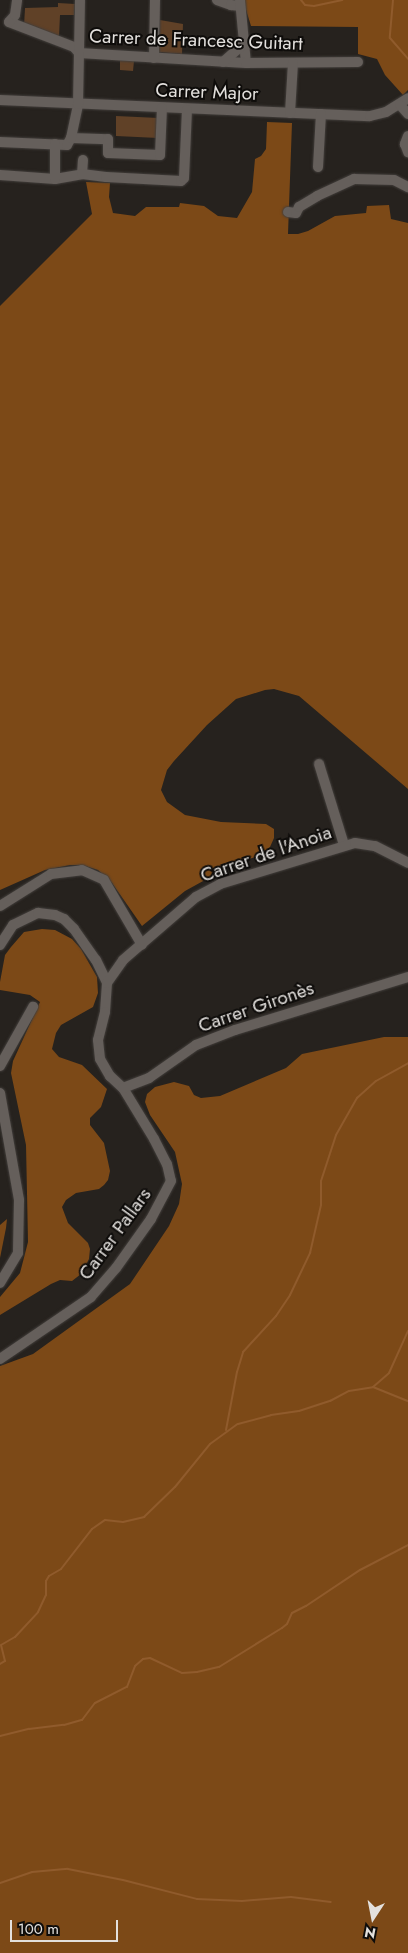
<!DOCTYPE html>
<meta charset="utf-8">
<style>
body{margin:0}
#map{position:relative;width:408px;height:1953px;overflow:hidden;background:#26221e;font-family:Jost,sans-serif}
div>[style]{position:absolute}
.green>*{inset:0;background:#604127}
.forest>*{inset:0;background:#7c4917}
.stream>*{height:2px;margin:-1px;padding:0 1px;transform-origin:1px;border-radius:1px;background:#905b2c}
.roads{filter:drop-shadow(0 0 1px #423e3b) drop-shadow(0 0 1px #423e3b)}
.minor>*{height:10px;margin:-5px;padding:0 5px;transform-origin:5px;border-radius:5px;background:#655f5b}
span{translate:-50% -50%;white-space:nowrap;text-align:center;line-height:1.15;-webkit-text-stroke:4px #0e0c0a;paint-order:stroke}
.street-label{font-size:19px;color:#e3e0dd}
.north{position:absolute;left:348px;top:1893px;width:50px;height:50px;-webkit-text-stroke:4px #0e0c0a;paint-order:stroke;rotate:191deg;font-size:14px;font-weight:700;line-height:20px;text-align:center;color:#e3e0dd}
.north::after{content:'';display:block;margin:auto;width:18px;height:22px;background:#e3e0dd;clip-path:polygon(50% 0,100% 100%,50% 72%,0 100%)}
.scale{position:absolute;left:10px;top:1920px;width:108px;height:22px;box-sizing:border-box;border:2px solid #e3e0dd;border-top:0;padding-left:6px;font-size:15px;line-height:18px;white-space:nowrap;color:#e3e0dd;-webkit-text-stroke:4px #0e0c0a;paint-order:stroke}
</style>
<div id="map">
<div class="green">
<i style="clip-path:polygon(58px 3px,75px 4px,74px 15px,60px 15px,59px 37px,24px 26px,25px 8px,58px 7px)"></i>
<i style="clip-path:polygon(160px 20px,183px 24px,182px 54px,159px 52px)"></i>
<i style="clip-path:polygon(120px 60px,134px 61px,133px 71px,120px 70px)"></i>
<i style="clip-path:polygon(116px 116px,159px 118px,158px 138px,116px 136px)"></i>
</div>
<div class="forest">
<i style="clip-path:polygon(243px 0,408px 0,408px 90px,403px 95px,385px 75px,377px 59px,358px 54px,358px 27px,251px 26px)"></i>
<i style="clip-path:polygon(267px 122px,292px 123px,288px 234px,298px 234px,308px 231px,335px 216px,366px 213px,367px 206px,389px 205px,391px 219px,408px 223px,408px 789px,299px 696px,274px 689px,265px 690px,236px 699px,207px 725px,174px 761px,167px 770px,161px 790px,167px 802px,185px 815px,221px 822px,266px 824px,274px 829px,274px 838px,270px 847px,261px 855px,234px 864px,185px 891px,142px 926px,112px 883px,98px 870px,82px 865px,70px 865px,45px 870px,0 890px,0 306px,92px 214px,86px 182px,110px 183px,109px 197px,113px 213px,135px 216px,146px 207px,179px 207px,180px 203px,204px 206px,218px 216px,237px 218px,252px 192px,255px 159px,261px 156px,266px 149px)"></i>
<i style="clip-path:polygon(42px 929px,55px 930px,72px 939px,81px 949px,97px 977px,98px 993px,93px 1007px,61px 1025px,56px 1033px,52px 1049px,59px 1057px,82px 1065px,107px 1089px,101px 1107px,90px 1118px,90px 1125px,104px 1143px,110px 1171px,108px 1180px,104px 1185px,99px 1189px,76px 1193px,66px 1200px,62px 1207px,68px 1223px,88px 1243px,90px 1249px,89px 1259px,81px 1274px,72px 1281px,60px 1280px,51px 1284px,0 1315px,0 1297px,20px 1273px,28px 1242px,26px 1145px,11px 1073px,13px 1061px,40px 1002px,30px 995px,0 990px,0 982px,5px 955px,11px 947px,24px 932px)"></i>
<i style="clip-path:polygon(384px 1037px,408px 1037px,408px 1953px,0 1953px,0 1366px,33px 1354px,130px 1284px,169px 1226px,179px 1204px,182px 1184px,175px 1152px,150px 1115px,145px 1102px,147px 1094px,155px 1087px,174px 1082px,189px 1086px,194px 1095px,201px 1098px,220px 1096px,286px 1068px,302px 1054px)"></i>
<i style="clip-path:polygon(7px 1219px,6px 1228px,0 1258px,0 1225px)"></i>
</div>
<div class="stream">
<i style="left:301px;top:0;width:6px;rotate:51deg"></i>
<i style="left:305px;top:5px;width:9px;rotate:6deg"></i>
<i style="left:314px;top:6px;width:29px;rotate:-12deg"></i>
<i style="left:393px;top:0;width:38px;rotate:95deg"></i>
<i style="left:390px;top:38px;width:28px;rotate:49deg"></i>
<i style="left:373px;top:1387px;width:38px;rotate:22deg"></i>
<i style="left:226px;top:1430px;width:59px;rotate:-79.3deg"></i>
<i style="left:237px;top:1372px;width:21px;rotate:-73deg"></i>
<i style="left:243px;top:1352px;width:49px;rotate:-47.5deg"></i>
<i style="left:276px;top:1316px;width:25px;rotate:-56deg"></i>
<i style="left:290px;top:1295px;width:47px;rotate:-64.5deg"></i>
<i style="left:310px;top:1253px;width:49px;rotate:-77.1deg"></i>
<i style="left:321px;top:1205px;width:24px;rotate:-90deg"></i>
<i style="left:321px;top:1181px;width:48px;rotate:-71.9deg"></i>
<i style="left:336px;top:1135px;width:43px;rotate:-60.4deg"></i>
<i style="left:357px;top:1098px;width:25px;rotate:-42deg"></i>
<i style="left:376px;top:1081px;width:37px;rotate:-29deg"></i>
<i style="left:0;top:1664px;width:6px;rotate:-31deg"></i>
<i style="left:5px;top:1661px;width:16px;rotate:-104deg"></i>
<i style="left:1px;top:1645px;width:16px;rotate:-30deg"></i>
<i style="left:15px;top:1637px;width:34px;rotate:-47deg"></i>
<i style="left:38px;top:1612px;width:19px;rotate:-65deg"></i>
<i style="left:46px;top:1595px;width:14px;rotate:-90deg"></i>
<i style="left:46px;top:1581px;width:6px;rotate:-59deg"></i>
<i style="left:49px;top:1576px;width:14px;rotate:-30deg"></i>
<i style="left:61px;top:1569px;width:51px;rotate:-52.2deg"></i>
<i style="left:92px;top:1529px;width:16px;rotate:-35deg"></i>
<i style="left:105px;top:1520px;width:18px;rotate:6deg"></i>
<i style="left:123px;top:1522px;width:22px;rotate:-13deg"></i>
<i style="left:144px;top:1517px;width:43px;rotate:-44.1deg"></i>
<i style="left:175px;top:1487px;width:55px;rotate:-50.9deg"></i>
<i style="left:210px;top:1444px;width:34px;rotate:-36deg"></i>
<i style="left:238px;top:1424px;width:34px;rotate:-15deg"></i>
<i style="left:271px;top:1415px;width:28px;rotate:-8deg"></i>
<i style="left:299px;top:1411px;width:33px;rotate:-18deg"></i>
<i style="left:330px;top:1401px;width:21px;rotate:-28deg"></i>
<i style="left:349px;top:1391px;width:24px;rotate:-9deg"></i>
<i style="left:373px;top:1387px;width:21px;rotate:-41deg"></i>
<i style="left:389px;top:1373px;width:46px;rotate:-65.7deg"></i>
<i style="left:0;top:1736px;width:30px;rotate:-14deg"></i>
<i style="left:29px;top:1729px;width:35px;rotate:-7deg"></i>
<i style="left:64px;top:1725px;width:19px;rotate:-16deg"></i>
<i style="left:82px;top:1720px;width:21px;rotate:-53deg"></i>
<i style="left:95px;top:1703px;width:36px;rotate:-27deg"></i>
<i style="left:127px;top:1687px;width:22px;rotate:-69deg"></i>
<i style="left:135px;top:1666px;width:11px;rotate:-41deg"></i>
<i style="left:143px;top:1659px;width:7px;rotate:-8deg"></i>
<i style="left:150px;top:1658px;width:35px;rotate:25deg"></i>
<i style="left:182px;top:1673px;width:15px;rotate:-4deg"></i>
<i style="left:197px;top:1672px;width:23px;rotate:-13deg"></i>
<i style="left:219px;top:1667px;width:74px;rotate:-31.8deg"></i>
<i style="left:282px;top:1628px;width:6px;rotate:-39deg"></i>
<i style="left:287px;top:1624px;width:12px;rotate:-66deg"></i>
<i style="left:292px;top:1613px;width:16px;rotate:-27deg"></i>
<i style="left:306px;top:1606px;width:65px;rotate:-33.7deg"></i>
<i style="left:360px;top:1570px;width:54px;rotate:-27.5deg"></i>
<i style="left:0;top:1883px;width:34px;rotate:-19deg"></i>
<i style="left:32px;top:1872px;width:36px;rotate:-5deg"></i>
<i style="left:68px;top:1869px;width:56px;rotate:11.3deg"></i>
<i style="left:123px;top:1880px;width:76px;rotate:14.4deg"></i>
<i style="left:197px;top:1899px;width:45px;rotate:2.5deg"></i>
<i style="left:242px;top:1901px;width:49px;rotate:-4.7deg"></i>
<i style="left:291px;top:1897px;width:40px;rotate:7.1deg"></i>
</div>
<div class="roads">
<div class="minor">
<i style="left:217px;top:0;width:15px;rotate:20deg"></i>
<i style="left:231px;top:5px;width:9px;rotate:6deg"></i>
<i style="left:240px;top:0;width:63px;rotate:84.6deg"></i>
<i style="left:9px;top:22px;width:70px;rotate:21deg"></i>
<i style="left:74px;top:47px;width:8px;rotate:50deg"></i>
<i style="left:79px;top:53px;width:167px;rotate:3.4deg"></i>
<i style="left:246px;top:63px;width:112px;rotate:-0.5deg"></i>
<i style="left:9px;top:22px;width:9px;rotate:-49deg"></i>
<i style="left:15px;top:15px;width:15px;rotate:-82deg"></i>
<i style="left:154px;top:58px;width:58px;rotate:-89deg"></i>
<i style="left:223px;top:62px;width:28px;rotate:-41deg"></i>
<i style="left:0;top:100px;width:370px;rotate:2.5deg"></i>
<i style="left:370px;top:116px;width:16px;rotate:-14deg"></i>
<i style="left:386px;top:112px;width:26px;rotate:-32deg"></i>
<i style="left:400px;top:105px;width:12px;rotate:48deg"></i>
<i style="left:290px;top:113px;width:50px;rotate:-86.6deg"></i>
<i style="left:408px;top:136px;width:9px;rotate:111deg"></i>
<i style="left:405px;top:144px;width:9px;rotate:69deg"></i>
<i style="left:71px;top:138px;width:37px;rotate:2deg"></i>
<i style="left:108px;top:139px;width:14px;rotate:90deg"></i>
<i style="left:108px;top:153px;width:52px;rotate:2.2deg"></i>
<i style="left:160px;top:155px;width:47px;rotate:-87.6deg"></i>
<i style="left:0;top:142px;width:67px;rotate:2.6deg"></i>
<i style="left:67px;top:145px;width:8px;rotate:-60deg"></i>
<i style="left:71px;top:138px;width:35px;rotate:-78deg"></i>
<i style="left:78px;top:104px;width:104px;rotate:-88.9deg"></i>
<i style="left:318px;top:167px;width:53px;rotate:-86.8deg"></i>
<i style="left:82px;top:174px;width:14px;rotate:-86deg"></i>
<i style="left:0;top:175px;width:55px;rotate:4.2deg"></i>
<i style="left:55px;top:179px;width:27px;rotate:-10deg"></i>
<i style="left:82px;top:174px;width:24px;rotate:7deg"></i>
<i style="left:106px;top:177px;width:75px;rotate:3.1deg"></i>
<i style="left:181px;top:181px;width:4px;rotate:-45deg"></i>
<i style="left:184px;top:178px;width:68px;rotate:-87.5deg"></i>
<i style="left:55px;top:179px;width:35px;rotate:-90deg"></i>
<i style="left:288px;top:212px;width:8px;rotate:7deg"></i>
<i style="left:296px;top:213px;width:7px;rotate:-63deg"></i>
<i style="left:299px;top:207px;width:21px;rotate:-31deg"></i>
<i style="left:317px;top:196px;width:41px;rotate:-24.7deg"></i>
<i style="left:354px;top:179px;width:40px;rotate:1.4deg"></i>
<i style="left:394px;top:180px;width:16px;rotate:27deg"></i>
<i style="left:319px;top:764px;width:85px;rotate:72.8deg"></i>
<i style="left:0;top:906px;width:60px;rotate:-32.1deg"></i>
<i style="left:51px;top:874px;width:31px;rotate:-7deg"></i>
<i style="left:82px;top:870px;width:24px;rotate:24deg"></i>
<i style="left:104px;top:880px;width:75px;rotate:59.7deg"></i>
<i style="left:0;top:945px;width:24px;rotate:-57deg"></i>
<i style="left:13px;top:925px;width:28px;rotate:-26deg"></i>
<i style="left:38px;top:913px;width:17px;rotate:7deg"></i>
<i style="left:55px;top:915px;width:10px;rotate:24deg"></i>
<i style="left:64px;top:919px;width:14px;rotate:45deg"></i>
<i style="left:74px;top:929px;width:38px;rotate:55deg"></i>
<i style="left:96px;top:960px;width:25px;rotate:64deg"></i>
<i style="left:107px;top:983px;width:29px;rotate:94deg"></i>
<i style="left:105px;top:1012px;width:29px;rotate:104deg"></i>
<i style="left:98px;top:1040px;width:19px;rotate:84deg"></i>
<i style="left:100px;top:1059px;width:20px;rotate:60deg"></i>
<i style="left:110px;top:1076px;width:18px;rotate:43deg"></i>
<i style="left:123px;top:1088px;width:60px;rotate:58.7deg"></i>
<i style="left:154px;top:1139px;width:28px;rotate:63deg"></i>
<i style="left:167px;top:1164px;width:17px;rotate:77deg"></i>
<i style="left:171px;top:1181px;width:43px;rotate:117.8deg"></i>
<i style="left:151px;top:1219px;width:60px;rotate:125.5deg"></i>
<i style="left:116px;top:1268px;width:38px;rotate:131deg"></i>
<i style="left:91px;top:1297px;width:110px;rotate:145.7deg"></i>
<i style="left:107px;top:983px;width:28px;rotate:-55deg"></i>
<i style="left:123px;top:960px;width:96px;rotate:-40.8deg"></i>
<i style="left:196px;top:897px;width:27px;rotate:-28deg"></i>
<i style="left:220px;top:884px;width:141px;rotate:-16.9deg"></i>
<i style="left:355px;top:843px;width:20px;rotate:9deg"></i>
<i style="left:375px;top:846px;width:37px;rotate:27deg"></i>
<i style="left:0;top:1066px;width:68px;rotate:-60.8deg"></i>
<i style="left:123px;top:1088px;width:28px;rotate:-21deg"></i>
<i style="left:149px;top:1078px;width:57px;rotate:-35.1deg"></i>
<i style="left:196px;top:1045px;width:42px;rotate:-21deg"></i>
<i style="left:235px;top:1030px;width:181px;rotate:-17deg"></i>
<i style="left:0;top:1093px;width:109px;rotate:79.9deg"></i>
<i style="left:19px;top:1200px;width:53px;rotate:91.1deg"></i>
<i style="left:18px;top:1253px;width:35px;rotate:121deg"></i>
</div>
</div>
<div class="street-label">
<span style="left:196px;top:40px;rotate:2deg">Carrer de Francesc Guitart</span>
<span style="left:207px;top:92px;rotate:2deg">Carrer Major</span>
<span style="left:266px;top:854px;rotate:-19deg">Carrer de l'Anoia</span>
<span style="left:256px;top:1007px;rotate:-19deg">Carrer Gironès</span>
<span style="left:115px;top:1234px;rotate:-54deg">Carrer Pallars</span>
</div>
<div class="north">N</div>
<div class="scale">100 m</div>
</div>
